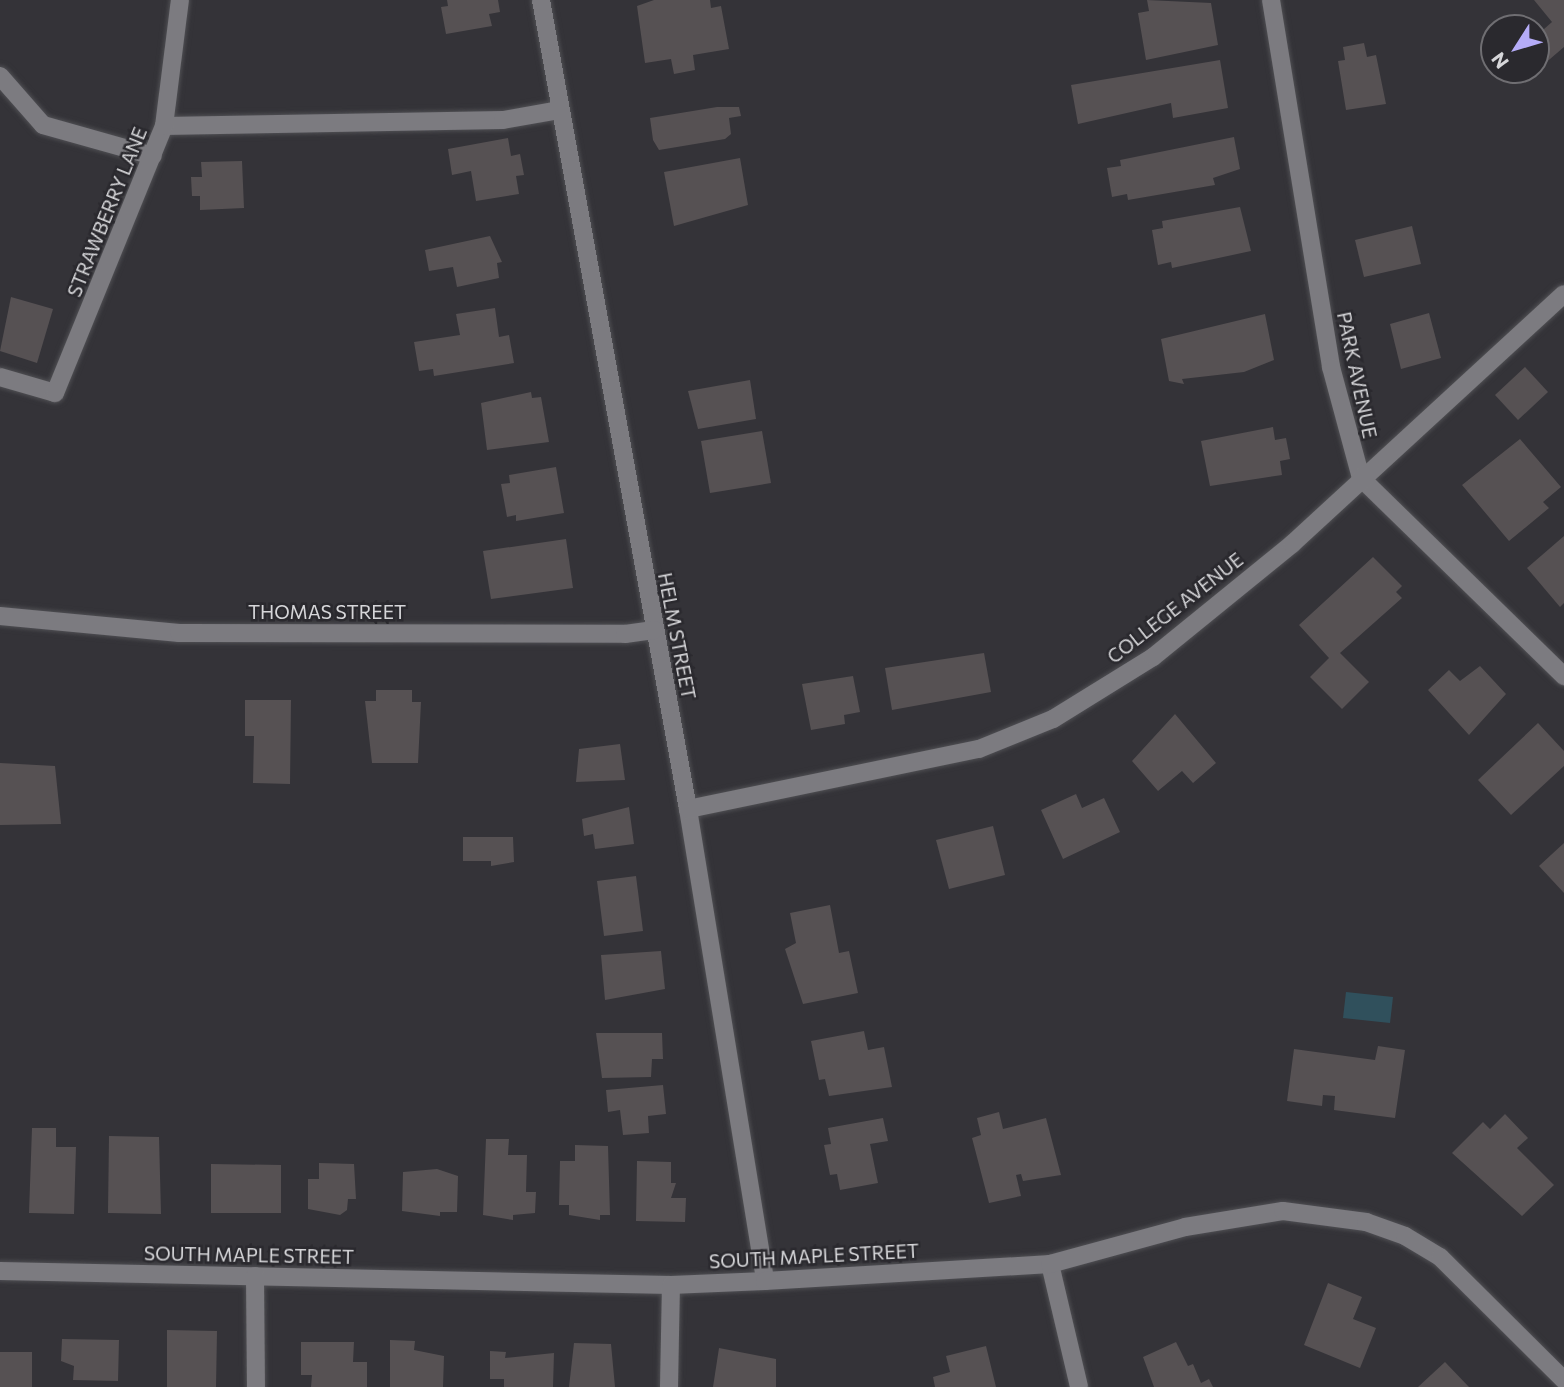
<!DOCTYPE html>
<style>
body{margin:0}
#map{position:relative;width:1564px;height:1387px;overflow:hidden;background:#343338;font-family:Commissioner,sans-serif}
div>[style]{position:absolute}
.water>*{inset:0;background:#30505c}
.building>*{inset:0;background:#565153}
.roads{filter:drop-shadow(0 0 2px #4f4f53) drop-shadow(0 0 2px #4f4f53)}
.lane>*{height:18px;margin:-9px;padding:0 9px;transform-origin:9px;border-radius:9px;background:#7c7b80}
.street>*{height:18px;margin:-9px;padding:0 9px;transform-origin:9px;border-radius:9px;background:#7c7b80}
span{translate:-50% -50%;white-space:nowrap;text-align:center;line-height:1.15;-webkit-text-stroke:5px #2a292e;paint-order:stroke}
.street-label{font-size:19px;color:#d6d6d9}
.north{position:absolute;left:1480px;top:14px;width:70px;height:70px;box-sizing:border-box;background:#2a292e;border:2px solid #6f6e72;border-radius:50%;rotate:233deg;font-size:19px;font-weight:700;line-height:28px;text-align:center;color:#d6d6d9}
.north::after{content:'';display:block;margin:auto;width:24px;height:32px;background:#b5acf8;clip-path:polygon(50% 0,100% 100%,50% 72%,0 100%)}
</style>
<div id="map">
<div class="water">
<i style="clip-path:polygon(1346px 992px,1393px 997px,1390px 1023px,1343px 1018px)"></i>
</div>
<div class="building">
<i style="clip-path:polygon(447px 0,498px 0,500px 12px,489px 14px,492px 26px,446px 34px,441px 7px,448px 6px)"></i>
<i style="clip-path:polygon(654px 0,710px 0,711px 8px,721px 6px,729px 49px,693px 55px,695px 70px,674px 74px,671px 59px,645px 63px,637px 6px)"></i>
<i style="clip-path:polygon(1147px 0,1211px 3px,1218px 45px,1146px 60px,1138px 13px,1149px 11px)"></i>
<i style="clip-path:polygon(1534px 0,1564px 0,1564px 47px,1543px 65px,1536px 56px,1536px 36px,1552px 22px)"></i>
<i style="clip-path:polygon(1364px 43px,1367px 57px,1376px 55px,1386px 104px,1346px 110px,1338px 61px,1345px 60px,1343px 47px)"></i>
<i style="clip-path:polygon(1220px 60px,1228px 108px,1173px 118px,1171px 103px,1078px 124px,1071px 85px)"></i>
<i style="clip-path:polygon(717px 107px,739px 107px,741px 116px,729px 118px,731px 134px,725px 139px,659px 150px,653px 140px,650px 118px)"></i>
<i style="clip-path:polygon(1234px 137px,1240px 169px,1213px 178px,1215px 185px,1128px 200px,1127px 194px,1112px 197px,1107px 168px,1121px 166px,1120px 160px)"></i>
<i style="clip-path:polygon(508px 138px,511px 156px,520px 154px,524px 175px,516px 176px,519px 194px,476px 201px,471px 171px,452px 175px,448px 149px)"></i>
<i style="clip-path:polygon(740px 158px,748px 205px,674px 226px,664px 172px)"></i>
<i style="clip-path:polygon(242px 161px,244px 208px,200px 210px,200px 196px,192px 196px,191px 177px,202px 177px,201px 162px)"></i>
<i style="clip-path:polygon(1240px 207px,1251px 251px,1172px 268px,1171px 262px,1158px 265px,1152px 230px,1163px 228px,1162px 221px)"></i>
<i style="clip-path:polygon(1412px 226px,1421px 264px,1364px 277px,1355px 240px)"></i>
<i style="clip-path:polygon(490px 236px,502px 262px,497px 263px,499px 278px,457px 287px,453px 267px,429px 271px,425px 250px)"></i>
<i style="clip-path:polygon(11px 297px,53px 309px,37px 363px,0 351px)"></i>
<i style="clip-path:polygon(495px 308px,499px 337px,509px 335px,514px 363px,434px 376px,433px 369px,419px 371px,414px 342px,460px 335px,456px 314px)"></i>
<i style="clip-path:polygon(1429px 313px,1441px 358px,1401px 369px,1390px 324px)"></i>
<i style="clip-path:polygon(1265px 314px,1274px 360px,1244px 372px,1182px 379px,1184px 384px,1169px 381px,1161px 339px)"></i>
<i style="clip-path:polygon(1525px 367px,1548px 392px,1518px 420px,1495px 395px)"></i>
<i style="clip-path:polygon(750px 380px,756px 419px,698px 429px,688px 391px)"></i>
<i style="clip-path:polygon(531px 392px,532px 398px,541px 397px,549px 442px,487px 450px,481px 403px)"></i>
<i style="clip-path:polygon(1273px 427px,1275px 440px,1286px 438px,1290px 459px,1280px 461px,1282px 475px,1210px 486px,1201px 441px)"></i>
<i style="clip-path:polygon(762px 431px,771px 483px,710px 493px,701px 441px)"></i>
<i style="clip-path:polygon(1520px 439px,1561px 487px,1543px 502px,1549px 508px,1509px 541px,1462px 485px)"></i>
<i style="clip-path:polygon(556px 467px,564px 513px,516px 521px,516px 515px,507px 517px,501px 484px,510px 483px,509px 475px)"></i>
<i style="clip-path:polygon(1564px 536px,1564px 603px,1560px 607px,1527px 568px)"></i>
<i style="clip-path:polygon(566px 539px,573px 588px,491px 599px,483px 551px)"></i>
<i style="clip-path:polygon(1373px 557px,1402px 586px,1396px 592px,1402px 598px,1340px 653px,1369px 682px,1342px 709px,1310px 677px,1329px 658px,1299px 625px)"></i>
<i style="clip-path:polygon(984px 653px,991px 692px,892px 710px,885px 668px)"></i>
<i style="clip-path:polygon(1480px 666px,1506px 694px,1469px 735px,1428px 690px,1449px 670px,1460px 681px)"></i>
<i style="clip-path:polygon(853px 676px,860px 712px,844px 715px,845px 724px,811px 730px,802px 684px)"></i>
<i style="clip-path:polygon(376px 690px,412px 690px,412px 702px,421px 702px,418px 763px,372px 763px,365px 701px,376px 701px)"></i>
<i style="clip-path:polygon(245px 700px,291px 700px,290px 784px,253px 783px,254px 736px,245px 736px)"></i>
<i style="clip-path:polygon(1175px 714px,1216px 763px,1193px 783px,1182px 771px,1158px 791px,1132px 761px)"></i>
<i style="clip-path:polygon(1538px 723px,1564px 751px,1564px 766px,1511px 815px,1478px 780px)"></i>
<i style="clip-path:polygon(620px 744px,625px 780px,576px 782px,579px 749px)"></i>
<i style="clip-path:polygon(0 763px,55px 766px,61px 824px,0 825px)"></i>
<i style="clip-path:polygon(1076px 794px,1082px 808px,1104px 798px,1120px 832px,1063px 859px,1041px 810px)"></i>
<i style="clip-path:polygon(629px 807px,634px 844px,595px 849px,593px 834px,584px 836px,582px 819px)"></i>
<i style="clip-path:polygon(993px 826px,1005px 875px,949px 889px,936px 840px)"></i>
<i style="clip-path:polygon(463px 837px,513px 837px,514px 862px,491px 866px,491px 861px,463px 861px)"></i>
<i style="clip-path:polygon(1564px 843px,1564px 893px,1539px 866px)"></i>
<i style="clip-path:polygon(636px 876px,643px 931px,604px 936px,597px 881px)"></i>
<i style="clip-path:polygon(830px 905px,839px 953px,849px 951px,858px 993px,803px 1004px,785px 949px,796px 943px,790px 913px)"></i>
<i style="clip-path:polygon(661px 951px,665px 989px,605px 1000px,601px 955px)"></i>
<i style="clip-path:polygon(864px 1031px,868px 1050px,884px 1047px,892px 1087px,829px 1096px,825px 1079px,819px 1080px,811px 1041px)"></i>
<i style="clip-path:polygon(596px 1033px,662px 1033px,663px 1059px,652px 1059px,651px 1077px,602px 1078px)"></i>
<i style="clip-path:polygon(1378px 1046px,1405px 1050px,1395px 1118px,1334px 1110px,1335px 1096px,1323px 1095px,1322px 1106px,1287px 1101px,1294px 1049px,1375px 1060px)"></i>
<i style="clip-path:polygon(663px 1085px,666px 1114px,648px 1116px,649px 1133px,623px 1135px,620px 1110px,608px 1112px,606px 1090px)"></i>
<i style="clip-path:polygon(999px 1112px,1003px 1129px,1046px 1118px,1061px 1175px,1023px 1181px,1021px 1174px,1016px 1175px,1021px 1196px,989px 1203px,972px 1138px,981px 1135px,977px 1118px)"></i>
<i style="clip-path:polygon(1505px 1114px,1528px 1138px,1517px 1148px,1554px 1185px,1522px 1216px,1452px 1153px,1483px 1122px,1490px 1129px)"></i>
<i style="clip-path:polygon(883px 1118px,888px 1141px,870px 1144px,878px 1183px,840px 1190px,837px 1174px,830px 1175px,824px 1145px,831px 1144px,828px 1128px)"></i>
<i style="clip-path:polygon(32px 1128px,56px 1128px,56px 1147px,76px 1147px,74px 1214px,29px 1213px)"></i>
<i style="clip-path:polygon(109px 1136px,159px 1137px,161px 1214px,108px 1213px)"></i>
<i style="clip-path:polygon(486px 1139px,509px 1139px,508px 1155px,527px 1155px,526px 1192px,536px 1192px,535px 1213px,513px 1215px,513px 1220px,483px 1215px)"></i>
<i style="clip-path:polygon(575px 1145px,608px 1146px,610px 1215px,600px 1215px,600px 1220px,569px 1215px,569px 1205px,559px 1205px,560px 1161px,575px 1161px)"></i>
<i style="clip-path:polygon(637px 1161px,671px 1162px,671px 1183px,676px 1183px,671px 1198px,686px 1198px,685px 1222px,636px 1221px)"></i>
<i style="clip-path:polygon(319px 1163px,354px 1164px,356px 1199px,348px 1199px,347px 1210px,340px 1215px,308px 1209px,308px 1179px,319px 1179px)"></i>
<i style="clip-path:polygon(211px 1164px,281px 1165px,281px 1213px,211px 1213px)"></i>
<i style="clip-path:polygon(437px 1169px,458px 1176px,457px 1212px,440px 1212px,440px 1216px,402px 1211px,403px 1172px)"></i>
<i style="clip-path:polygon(1328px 1283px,1362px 1297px,1353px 1319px,1376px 1328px,1360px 1368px,1304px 1345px)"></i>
<i style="clip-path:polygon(167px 1330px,217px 1331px,216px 1387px,167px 1387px)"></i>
<i style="clip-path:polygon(62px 1339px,119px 1340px,118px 1381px,73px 1380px,74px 1366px,61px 1361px)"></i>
<i style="clip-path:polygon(390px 1340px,415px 1341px,414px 1350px,444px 1356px,443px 1387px,390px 1387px)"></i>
<i style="clip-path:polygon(301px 1342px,354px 1342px,353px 1362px,367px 1362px,367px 1387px,311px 1387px,312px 1375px,301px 1375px)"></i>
<i style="clip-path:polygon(1176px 1342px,1188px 1366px,1193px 1364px,1201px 1383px,1209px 1379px,1213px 1387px,1154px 1387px,1143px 1357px)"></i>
<i style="clip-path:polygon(574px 1343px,611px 1344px,615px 1387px,569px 1387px)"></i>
<i style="clip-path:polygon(986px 1346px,996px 1387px,935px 1387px,933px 1377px,950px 1372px,946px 1356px)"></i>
<i style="clip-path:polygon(719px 1348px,776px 1359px,776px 1387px,713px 1387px)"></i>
<i style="clip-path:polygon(490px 1351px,506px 1352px,505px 1358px,554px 1353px,553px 1387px,504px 1387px,504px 1379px,490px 1379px)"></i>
<i style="clip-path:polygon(0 1352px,32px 1352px,32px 1387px,0 1387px)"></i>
<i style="clip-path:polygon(1445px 1362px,1469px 1387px,1418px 1387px)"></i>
</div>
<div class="roads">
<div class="lane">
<i style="left:0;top:76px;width:65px;rotate:48.7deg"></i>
<i style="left:43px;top:125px;width:114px;rotate:15.7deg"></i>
<i style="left:164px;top:126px;width:339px;rotate:-1deg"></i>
<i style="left:503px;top:120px;width:58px;rotate:-10deg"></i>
</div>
<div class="street">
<i style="left:541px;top:0;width:822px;rotate:79.7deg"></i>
<i style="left:688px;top:809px;width:478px;rotate:80.7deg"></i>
<i style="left:1271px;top:0;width:372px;rotate:80.7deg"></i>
<i style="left:1331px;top:367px;width:115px;rotate:74.9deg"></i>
<i style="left:1361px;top:478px;width:284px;rotate:44.3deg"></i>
<i style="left:0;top:377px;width:57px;rotate:16.2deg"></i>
<i style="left:55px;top:393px;width:288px;rotate:-67.8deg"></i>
<i style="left:164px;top:126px;width:127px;rotate:-82.8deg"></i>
<i style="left:0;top:616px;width:180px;rotate:5.4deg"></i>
<i style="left:179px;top:633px;width:446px;rotate:0.1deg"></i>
<i style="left:625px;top:634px;width:29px;rotate:-8deg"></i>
<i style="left:688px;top:809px;width:297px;rotate:-11.7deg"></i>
<i style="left:979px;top:749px;width:80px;rotate:-22.1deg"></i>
<i style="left:1053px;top:719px;width:118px;rotate:-31.8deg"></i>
<i style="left:1153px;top:657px;width:179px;rotate:-39.1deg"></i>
<i style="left:1292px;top:544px;width:369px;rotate:-42.6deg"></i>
<i style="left:1050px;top:1264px;width:126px;rotate:76.7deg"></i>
<i style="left:0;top:1271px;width:671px;rotate:1.2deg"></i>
<i style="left:671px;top:1285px;width:94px;rotate:-2.4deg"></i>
<i style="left:765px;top:1281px;width:286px;rotate:-3.4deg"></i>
<i style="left:1050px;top:1264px;width:140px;rotate:-15.3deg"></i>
<i style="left:1185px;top:1227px;width:99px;rotate:-9.3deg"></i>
<i style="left:1283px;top:1211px;width:84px;rotate:7.5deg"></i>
<i style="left:1366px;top:1222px;width:41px;rotate:19.7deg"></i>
<i style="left:1405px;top:1236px;width:41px;rotate:31deg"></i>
<i style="left:1440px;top:1257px;width:175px;rotate:44.8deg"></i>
<i style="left:255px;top:1276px;width:111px;rotate:89.5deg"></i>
<i style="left:669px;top:1387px;width:102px;rotate:-88.9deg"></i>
</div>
</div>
<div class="street-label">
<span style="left:107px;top:212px;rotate:-68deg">STRAWBERRY LANE</span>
<span style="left:1357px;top:375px;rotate:78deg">PARK AVENUE</span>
<span style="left:1175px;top:608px;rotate:-38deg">COLLEGE AVENUE</span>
<span style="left:327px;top:612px">THOMAS STREET</span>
<span style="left:677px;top:636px;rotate:79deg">HELM STREET</span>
<span style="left:249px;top:1255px;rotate:1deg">SOUTH MAPLE STREET</span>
<span style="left:814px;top:1256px;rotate:-3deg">SOUTH MAPLE STREET</span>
</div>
<div class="north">N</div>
</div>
